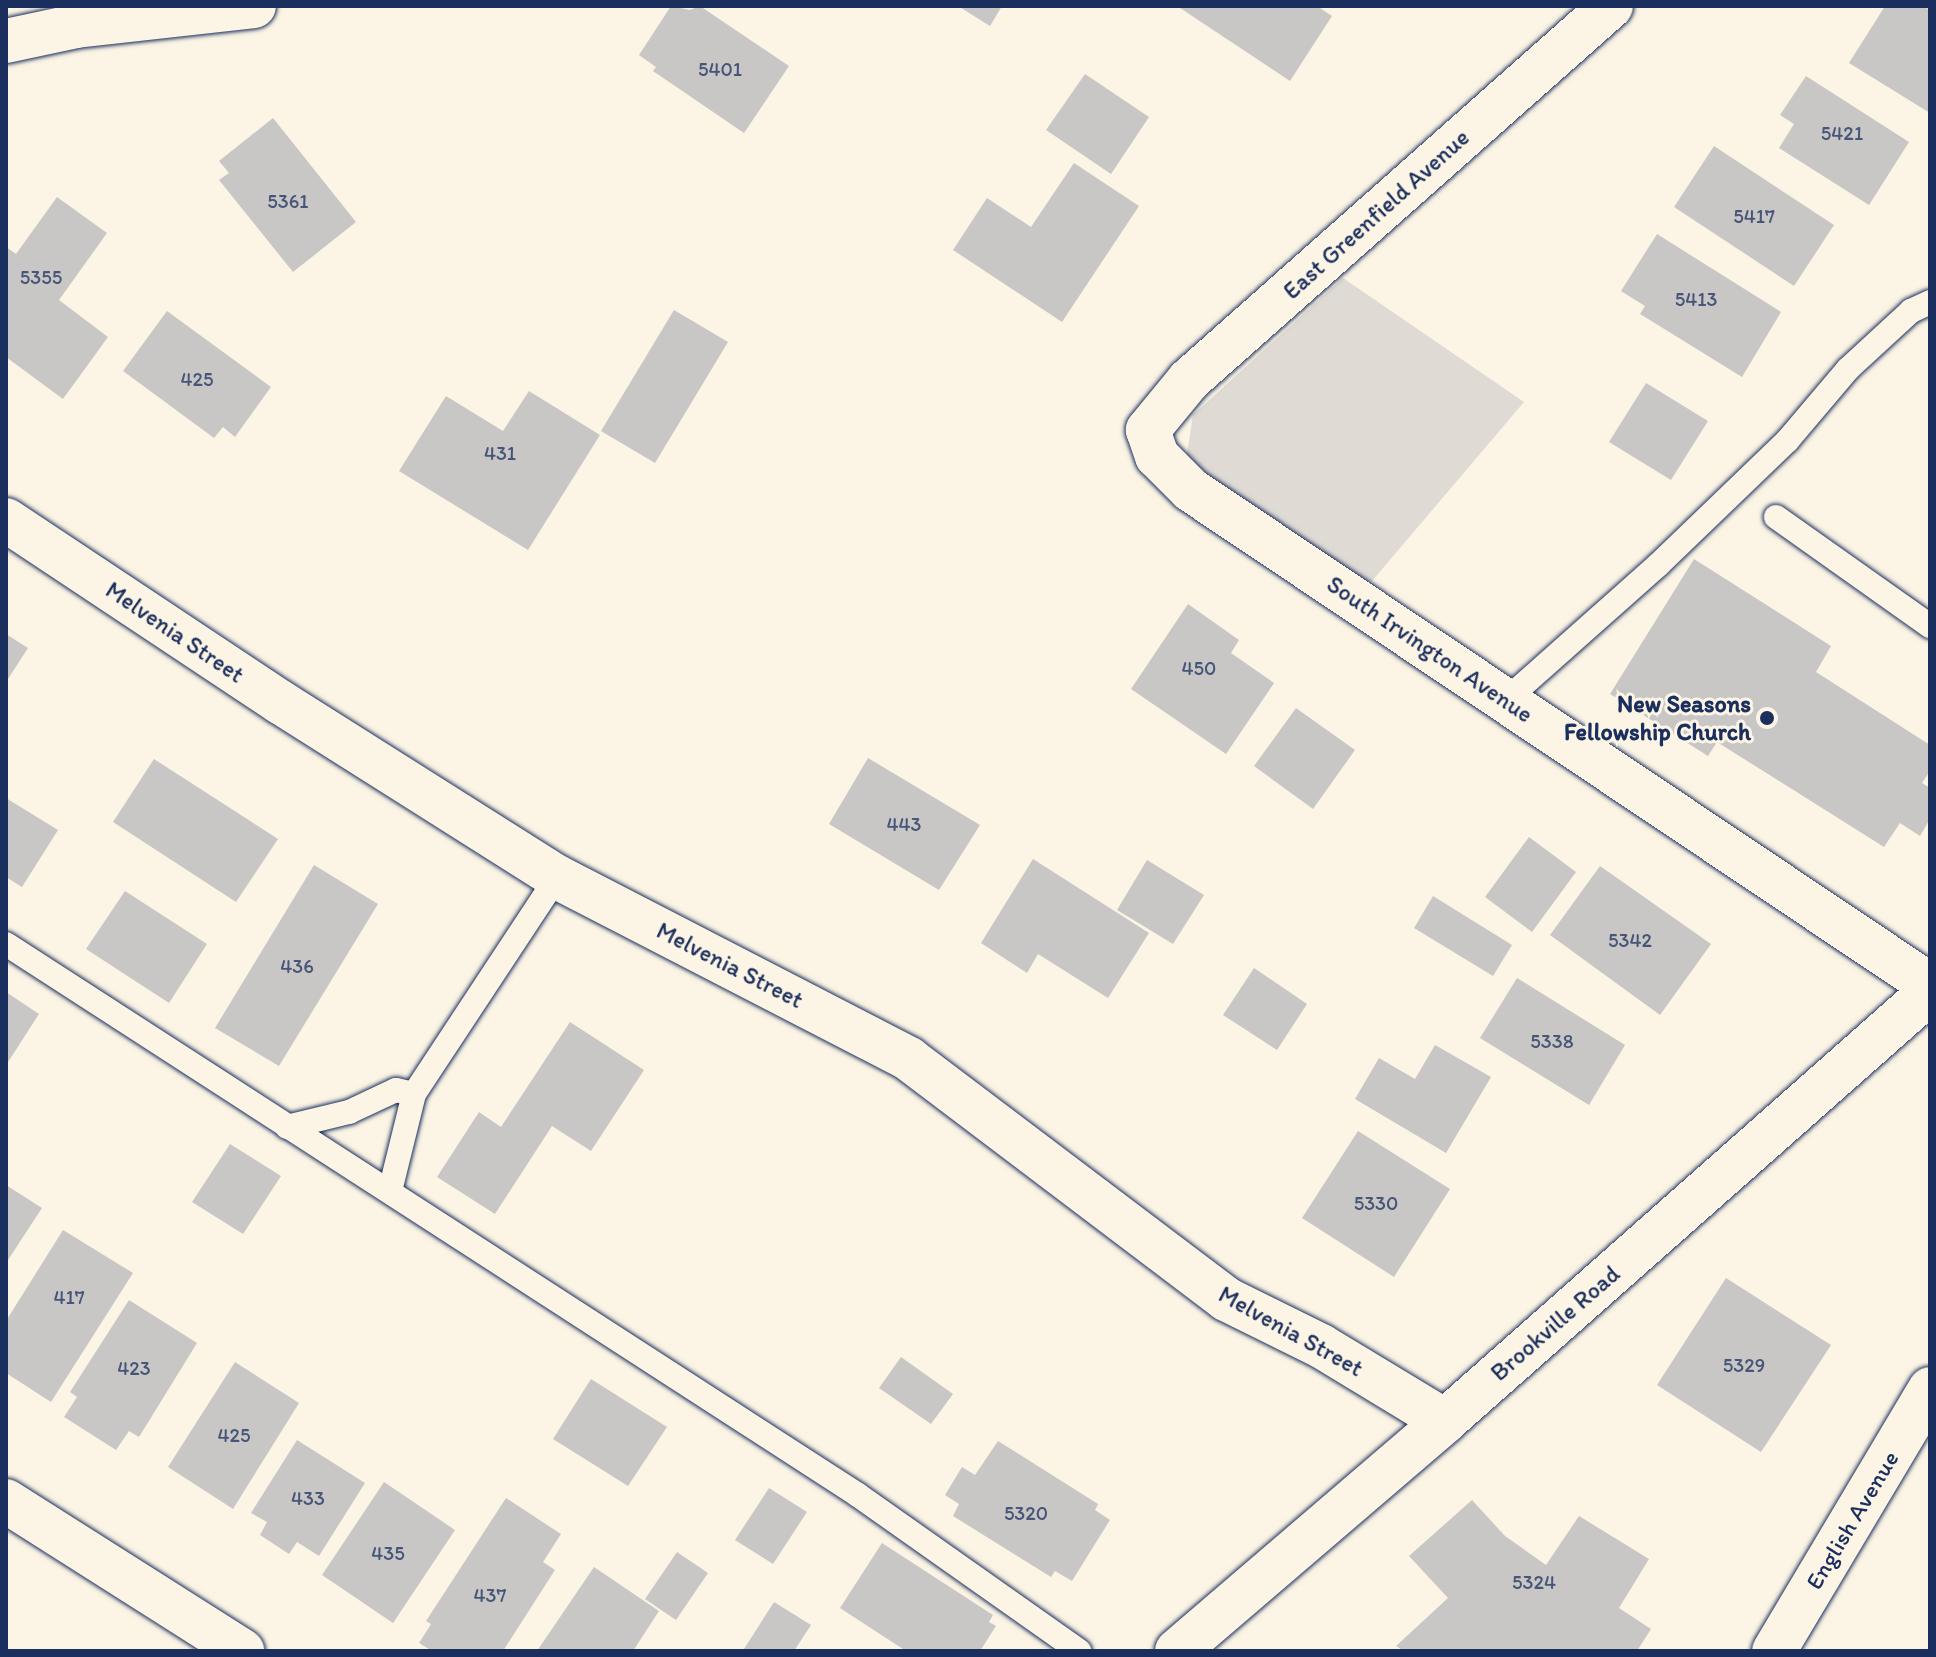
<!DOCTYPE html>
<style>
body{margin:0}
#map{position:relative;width:1936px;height:1657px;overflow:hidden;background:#fcf5e5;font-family:Itim,sans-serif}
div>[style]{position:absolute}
.green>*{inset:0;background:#dfdbd4}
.building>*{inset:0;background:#c8c7c6}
.roads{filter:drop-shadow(0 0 2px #1b2f5e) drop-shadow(0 0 2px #1b2f5e)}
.lane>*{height:24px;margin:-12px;padding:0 12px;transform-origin:12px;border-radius:12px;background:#fcf5e5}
.street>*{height:44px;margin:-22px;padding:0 22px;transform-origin:22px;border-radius:22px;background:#fcf5e5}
.secondary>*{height:44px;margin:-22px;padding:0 22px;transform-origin:22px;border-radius:22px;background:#fcf5e5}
.dots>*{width:22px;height:22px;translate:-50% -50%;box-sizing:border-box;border:4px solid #fcf5e5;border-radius:50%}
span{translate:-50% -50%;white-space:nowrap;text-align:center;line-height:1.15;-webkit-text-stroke:6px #fcf5e5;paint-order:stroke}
.number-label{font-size:20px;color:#465578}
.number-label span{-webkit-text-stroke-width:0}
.street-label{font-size:24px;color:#1b2f5e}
.poi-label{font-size:24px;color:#1b2f5e;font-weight:700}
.right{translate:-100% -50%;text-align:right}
.frame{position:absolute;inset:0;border:8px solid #1b2f5e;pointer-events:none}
</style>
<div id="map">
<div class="green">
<i style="clip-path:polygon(1343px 278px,1524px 402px,1372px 581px,1358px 581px,1199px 476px,1187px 454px,1193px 415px)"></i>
</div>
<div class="building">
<i style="clip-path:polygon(671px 6px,690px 10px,700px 6px,789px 66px,744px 133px,653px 71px,656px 67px,639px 55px)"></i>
<i style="clip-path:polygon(958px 6px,1002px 6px,990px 26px)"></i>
<i style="clip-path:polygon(1177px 6px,1317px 6px,1332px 16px,1290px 81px)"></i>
<i style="clip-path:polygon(1885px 6px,1923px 6px,1930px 10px,1930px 113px,1849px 63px)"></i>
<i style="clip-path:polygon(1085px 74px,1149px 117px,1111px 174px,1046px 130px)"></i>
<i style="clip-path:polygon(1806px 76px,1909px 142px,1869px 205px,1779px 148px,1794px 124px,1780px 115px)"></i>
<i style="clip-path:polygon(273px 118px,356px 222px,293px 272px,219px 180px,229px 173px,219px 161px)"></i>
<i style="clip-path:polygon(1714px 146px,1834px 225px,1794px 286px,1674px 207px)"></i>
<i style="clip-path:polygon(1074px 163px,1139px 206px,1062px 322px,953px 250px,987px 198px,1031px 227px)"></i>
<i style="clip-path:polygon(57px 197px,107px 233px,59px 300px,108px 337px,63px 399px,6px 357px,6px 247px,16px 254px)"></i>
<i style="clip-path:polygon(1657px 234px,1781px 312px,1742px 377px,1640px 314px,1645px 306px,1621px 291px)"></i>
<i style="clip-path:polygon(674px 310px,728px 342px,655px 463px,601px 431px)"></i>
<i style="clip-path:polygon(167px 311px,271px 387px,235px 437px,223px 427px,214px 438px,123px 371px)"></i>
<i style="clip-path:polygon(1646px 383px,1708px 421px,1671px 480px,1609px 442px)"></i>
<i style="clip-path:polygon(529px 391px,600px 435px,528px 550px,399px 471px,446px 396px,503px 431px)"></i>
<i style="clip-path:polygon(1694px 559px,1831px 646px,1816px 672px,1930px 745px,1930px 771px,1922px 783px,1930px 788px,1930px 819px,1920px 836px,1900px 823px,1884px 847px,1717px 742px,1708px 756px,1610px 694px)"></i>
<i style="clip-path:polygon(1188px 604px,1239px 640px,1231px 653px,1274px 683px,1226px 754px,1131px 689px)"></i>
<i style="clip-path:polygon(6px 634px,28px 648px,6px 682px)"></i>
<i style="clip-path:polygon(1296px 708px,1355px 750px,1313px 809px,1254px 766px)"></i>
<i style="clip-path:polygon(868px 758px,980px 825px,939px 890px,829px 824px)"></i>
<i style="clip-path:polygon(154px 759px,278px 839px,236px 902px,113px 822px)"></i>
<i style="clip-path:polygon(6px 798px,58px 830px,22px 887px,6px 877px)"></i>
<i style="clip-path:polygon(1529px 837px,1576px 872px,1532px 932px,1485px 897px)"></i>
<i style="clip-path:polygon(1033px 859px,1149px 933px,1108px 998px,1038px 954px,1027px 973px,981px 943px)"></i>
<i style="clip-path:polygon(1147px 860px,1204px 895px,1173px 944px,1117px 910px)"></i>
<i style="clip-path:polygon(314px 865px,378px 904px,279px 1066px,215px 1028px)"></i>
<i style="clip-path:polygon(1600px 866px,1711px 944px,1660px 1015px,1550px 935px)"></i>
<i style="clip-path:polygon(125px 891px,207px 944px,169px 1003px,86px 949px)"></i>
<i style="clip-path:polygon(1433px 896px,1512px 945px,1493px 976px,1414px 928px)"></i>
<i style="clip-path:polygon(1254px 968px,1307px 1004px,1277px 1050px,1223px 1015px)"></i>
<i style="clip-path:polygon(1517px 978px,1625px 1045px,1589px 1105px,1480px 1038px)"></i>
<i style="clip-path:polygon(6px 992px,39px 1014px,8px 1062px,6px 1061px)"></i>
<i style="clip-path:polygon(570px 1022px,644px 1070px,591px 1151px,552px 1126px,495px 1214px,437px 1177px,479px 1112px,501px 1127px)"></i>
<i style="clip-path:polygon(1435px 1045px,1491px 1077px,1446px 1153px,1355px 1099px,1379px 1058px,1415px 1079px)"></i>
<i style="clip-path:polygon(1358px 1131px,1450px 1189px,1394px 1277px,1302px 1218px)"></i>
<i style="clip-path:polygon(230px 1144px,281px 1176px,243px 1234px,192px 1202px)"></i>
<i style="clip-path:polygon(6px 1185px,42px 1208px,6px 1263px)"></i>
<i style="clip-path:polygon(63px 1230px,133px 1273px,51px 1402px,6px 1373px,6px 1321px)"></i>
<i style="clip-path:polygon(1726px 1278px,1831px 1345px,1761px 1452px,1657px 1385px)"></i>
<i style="clip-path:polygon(129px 1300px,197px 1343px,139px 1437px,129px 1431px,116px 1450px,64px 1417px,77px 1397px,70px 1392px)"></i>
<i style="clip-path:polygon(901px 1357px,953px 1394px,931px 1424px,879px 1388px)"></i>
<i style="clip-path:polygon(235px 1362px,299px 1403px,233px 1509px,168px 1467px)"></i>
<i style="clip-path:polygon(591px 1379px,667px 1427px,628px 1486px,553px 1439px)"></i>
<i style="clip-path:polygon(297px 1440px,365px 1483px,319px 1556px,297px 1542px,289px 1554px,260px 1535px,267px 1522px,251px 1513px)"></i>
<i style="clip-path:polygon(998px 1441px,1098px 1504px,1095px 1510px,1110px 1520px,1072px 1581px,1055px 1571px,1051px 1577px,953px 1516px,959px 1504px,945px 1495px,962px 1467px,975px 1475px)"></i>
<i style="clip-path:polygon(384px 1482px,455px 1530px,393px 1623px,322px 1575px)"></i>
<i style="clip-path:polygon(769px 1488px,807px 1512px,773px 1564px,735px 1540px)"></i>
<i style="clip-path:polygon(506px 1498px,561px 1534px,543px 1562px,555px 1570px,503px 1651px,432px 1651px,419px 1643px,431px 1624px,426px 1621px)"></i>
<i style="clip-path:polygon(1472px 1500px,1505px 1536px,1546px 1565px,1579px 1516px,1649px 1559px,1619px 1608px,1651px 1629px,1637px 1651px,1404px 1651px,1396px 1646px,1448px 1598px,1409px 1556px)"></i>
<i style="clip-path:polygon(882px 1543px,993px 1615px,989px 1622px,996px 1626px,980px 1651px,906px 1651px,840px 1608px)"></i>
<i style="clip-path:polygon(677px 1552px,708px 1573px,676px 1620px,645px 1599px)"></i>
<i style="clip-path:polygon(594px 1567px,659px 1611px,633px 1651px,537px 1651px)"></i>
<i style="clip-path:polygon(774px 1602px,811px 1625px,794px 1651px,747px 1651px,744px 1649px)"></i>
</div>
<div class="roads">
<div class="lane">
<i style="left:1776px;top:517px;width:189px;rotate:35.3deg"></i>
<i style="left:1506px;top:700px;width:203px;rotate:-41.6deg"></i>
<i style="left:1658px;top:565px;width:179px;rotate:-43.9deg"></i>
<i style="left:1787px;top:441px;width:94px;rotate:-49.7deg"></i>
<i style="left:1848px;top:369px;width:86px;rotate:-42.6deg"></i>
<i style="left:1911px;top:311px;width:21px;rotate:-25deg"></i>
<i style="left:6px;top:944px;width:1015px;rotate:32.89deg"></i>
<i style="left:858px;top:1495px;width:271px;rotate:35.2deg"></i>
<i style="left:287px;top:1127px;width:64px;rotate:-13.6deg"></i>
<i style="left:349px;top:1112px;width:52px;rotate:-25.1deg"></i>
<i style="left:396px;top:1090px;width:18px;rotate:13deg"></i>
<i style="left:390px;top:1191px;width:100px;rotate:-76.1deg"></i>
<i style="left:414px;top:1094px;width:260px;rotate:-56.6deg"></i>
</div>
<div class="street">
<i style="left:1611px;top:6px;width:564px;rotate:138.45deg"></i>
<i style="left:1189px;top:380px;width:65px;rotate:129.4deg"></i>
<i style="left:1148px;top:430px;width:28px;rotate:71deg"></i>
<i style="left:1157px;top:456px;width:48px;rotate:45deg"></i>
<i style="left:1191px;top:490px;width:889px;rotate:33.82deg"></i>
<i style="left:6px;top:41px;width:72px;rotate:-12.1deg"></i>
<i style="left:76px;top:26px;width:179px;rotate:-6.4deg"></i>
<i style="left:6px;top:520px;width:329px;rotate:33.6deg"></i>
<i style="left:280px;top:702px;width:328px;rotate:32.3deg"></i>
<i style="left:557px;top:877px;width:396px;rotate:27.3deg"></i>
<i style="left:909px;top:1059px;width:398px;rotate:37.1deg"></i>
<i style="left:1226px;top:1299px;width:106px;rotate:26.3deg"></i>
<i style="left:1321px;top:1346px;width:145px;rotate:31.2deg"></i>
<i style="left:6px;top:1501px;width:280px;rotate:32.4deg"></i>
</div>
<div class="secondary">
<i style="left:1177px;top:1651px;width:353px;rotate:-40.6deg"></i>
<i style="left:1445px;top:1421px;width:648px;rotate:-41.49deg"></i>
<i style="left:1774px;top:1651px;width:305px;rotate:-59.2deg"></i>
</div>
</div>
<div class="dots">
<i style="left:1767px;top:718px;background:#1b2f5e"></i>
</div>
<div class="number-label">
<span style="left:720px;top:69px">5401</span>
<span style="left:1842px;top:133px">5421</span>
<span style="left:288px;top:201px">5361</span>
<span style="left:1754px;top:216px">5417</span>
<span style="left:41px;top:277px">5355</span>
<span style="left:1696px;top:299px">5413</span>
<span style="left:197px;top:379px">425</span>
<span style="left:500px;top:453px">431</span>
<span style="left:1199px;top:668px">450</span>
<span style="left:904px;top:824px">443</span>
<span style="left:1630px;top:940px">5342</span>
<span style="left:297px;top:966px">436</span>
<span style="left:1552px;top:1041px">5338</span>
<span style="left:1376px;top:1203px">5330</span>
<span style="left:69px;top:1297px">417</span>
<span style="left:1744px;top:1365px">5329</span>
<span style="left:134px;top:1368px">423</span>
<span style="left:234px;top:1435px">425</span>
<span style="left:308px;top:1498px">433</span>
<span style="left:1026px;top:1513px">5320</span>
<span style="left:388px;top:1553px">435</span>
<span style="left:1534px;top:1582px">5324</span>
<span style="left:490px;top:1595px">437</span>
</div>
<div class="street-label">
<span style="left:1376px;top:214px;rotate:-42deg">East Greenfield Avenue</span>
<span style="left:175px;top:632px;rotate:34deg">Melvenia Street</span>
<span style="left:1430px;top:649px;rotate:34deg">South Irvington Avenue</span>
<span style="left:730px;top:965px;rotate:27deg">Melvenia Street</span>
<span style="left:1555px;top:1323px;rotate:-41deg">Brookville Road</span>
<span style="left:1291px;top:1331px;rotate:29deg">Melvenia Street</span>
<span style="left:1852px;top:1520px;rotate:-59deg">English Avenue</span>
</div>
<div class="poi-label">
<span class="right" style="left:1751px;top:718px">New Seasons<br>Fellowship Church</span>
</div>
<div class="frame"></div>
</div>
